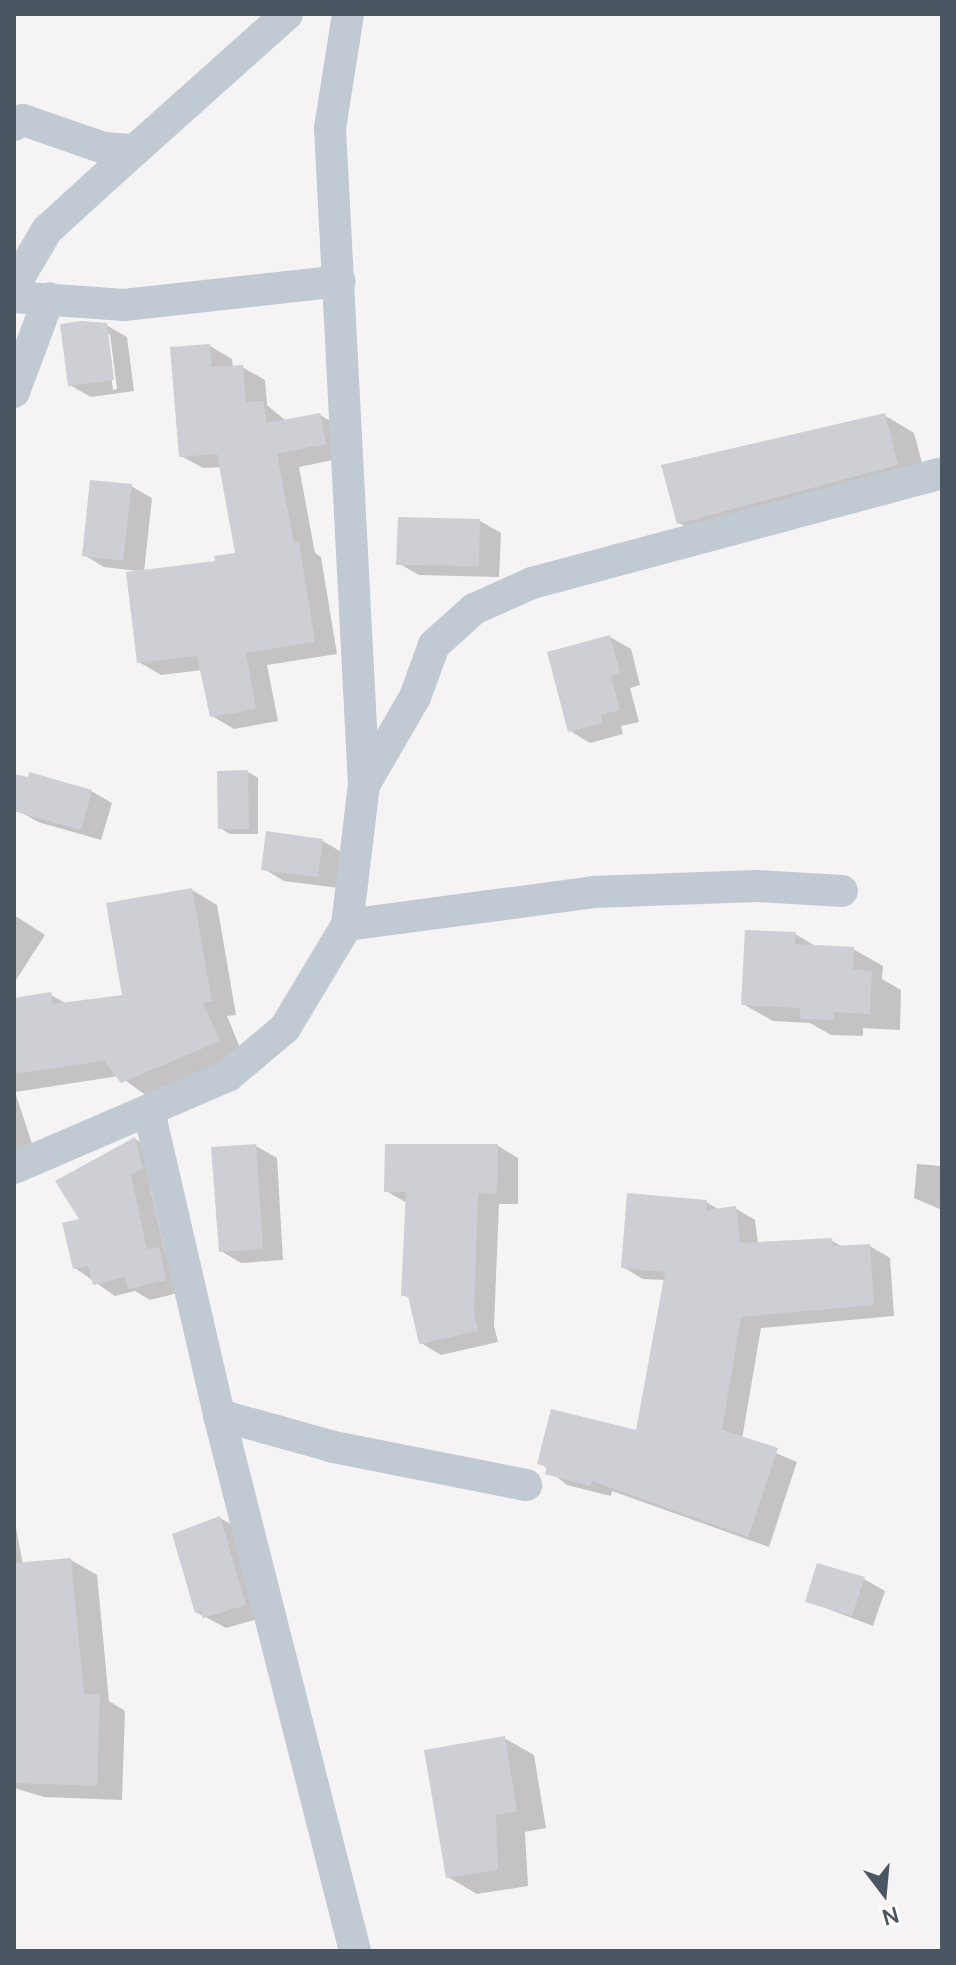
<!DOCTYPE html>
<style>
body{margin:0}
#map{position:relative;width:956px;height:1965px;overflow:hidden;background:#f5f3f3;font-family:Manrope,sans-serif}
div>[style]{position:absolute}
.shadow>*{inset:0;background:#0003}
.building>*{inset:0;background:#cdcfd5}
.minor>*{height:32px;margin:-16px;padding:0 16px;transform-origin:16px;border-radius:16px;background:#c1cad2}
span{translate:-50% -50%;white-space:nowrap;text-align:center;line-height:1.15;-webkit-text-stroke:8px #fff;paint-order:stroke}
.frame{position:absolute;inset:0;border:16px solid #4a5661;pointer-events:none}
.north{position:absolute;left:844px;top:1853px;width:80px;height:80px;-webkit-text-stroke:6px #fff;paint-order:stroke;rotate:164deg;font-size:22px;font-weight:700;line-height:32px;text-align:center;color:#4a5661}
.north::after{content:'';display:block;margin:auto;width:28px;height:36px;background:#4a5661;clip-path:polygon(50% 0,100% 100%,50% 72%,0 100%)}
</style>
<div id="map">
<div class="shadow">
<i style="clip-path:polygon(evenodd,106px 325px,127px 337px,134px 391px,91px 397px,70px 385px,106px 325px,106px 334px,110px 334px,117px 389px,113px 390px,106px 334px)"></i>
<i style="clip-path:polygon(210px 346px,232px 359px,233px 368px,242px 367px,265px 380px,267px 405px,286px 421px,320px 415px,342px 428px,347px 457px,299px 467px,315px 553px,321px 557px,337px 654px,267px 665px,278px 721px,234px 729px,212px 716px,202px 670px,161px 675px,139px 662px,138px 571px,104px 567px,84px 555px,131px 486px,152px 498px,144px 572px,217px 563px,237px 554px,221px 467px,203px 468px,181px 456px)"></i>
<i style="clip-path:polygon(884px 415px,914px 433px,927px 482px,709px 540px,679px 523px)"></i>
<i style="clip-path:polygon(480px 521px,501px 533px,499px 577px,419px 575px,398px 563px)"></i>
<i style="clip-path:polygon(610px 637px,631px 649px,640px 685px,630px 688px,639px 722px,621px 726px,623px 734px,590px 743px,570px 731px)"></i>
<i style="clip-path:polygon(248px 772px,258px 778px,258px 834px,230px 834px,220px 828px)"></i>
<i style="clip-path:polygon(91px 791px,112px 803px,101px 840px,38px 822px,17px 810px)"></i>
<i style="clip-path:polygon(323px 841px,343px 853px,339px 888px,284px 881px,264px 869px)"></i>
<i style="clip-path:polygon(192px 890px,217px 905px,236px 1015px,227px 1016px,243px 1055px,147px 1096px,119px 1076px,15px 1092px,38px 1162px,14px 1177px,14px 1000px,51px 995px,67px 1004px,124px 996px)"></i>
<i style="clip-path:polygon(14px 915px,45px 935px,14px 983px)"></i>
<i style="clip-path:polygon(795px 934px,817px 947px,853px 949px,883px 966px,882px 979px,901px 990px,900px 1030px,863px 1028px,863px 1036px,831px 1035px,810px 1023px,773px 1021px,743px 1004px)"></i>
<i style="clip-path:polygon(135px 1139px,156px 1151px,150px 1187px,165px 1252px,179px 1261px,186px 1291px,150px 1300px,135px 1291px,115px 1296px,75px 1268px,82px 1221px)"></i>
<i style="clip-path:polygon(256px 1146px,277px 1158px,283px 1260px,241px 1263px,221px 1251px)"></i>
<i style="clip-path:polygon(498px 1146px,518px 1158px,518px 1204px,499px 1204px,494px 1326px,498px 1342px,441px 1355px,421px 1343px,411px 1299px,403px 1294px,407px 1203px,386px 1191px)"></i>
<i style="clip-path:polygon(917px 1164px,942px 1166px,942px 1210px,914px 1198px)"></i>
<i style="clip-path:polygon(706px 1202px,720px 1210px,735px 1208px,755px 1220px,758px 1244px,831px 1240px,844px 1248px,870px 1246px,890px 1258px,894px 1316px,761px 1328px,742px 1439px,797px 1462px,769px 1547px,612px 1491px,611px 1496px,567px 1485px,540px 1463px,638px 1432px,665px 1280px,643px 1279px,623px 1267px)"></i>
<i style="clip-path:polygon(14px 1517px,23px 1565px,71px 1560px,97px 1575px,109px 1701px,125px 1711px,122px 1800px,44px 1797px,14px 1788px)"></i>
<i style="clip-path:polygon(220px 1518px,241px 1530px,265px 1617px,226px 1628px,196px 1612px)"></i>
<i style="clip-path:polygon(864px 1579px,885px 1591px,873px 1626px,807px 1601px)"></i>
<i style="clip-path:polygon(504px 1738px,534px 1755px,546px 1828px,525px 1832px,528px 1886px,477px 1894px,448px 1877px)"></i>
</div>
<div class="building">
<i style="clip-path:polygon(81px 321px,107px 323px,114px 380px,68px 386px,60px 324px)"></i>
<i style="clip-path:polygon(210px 344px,212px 367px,243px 365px,246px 402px,264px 401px,266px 423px,320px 413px,326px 444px,277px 454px,294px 543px,299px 542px,315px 642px,246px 653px,256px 709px,210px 717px,197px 656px,137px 663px,126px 572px,215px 561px,214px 556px,235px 553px,217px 454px,179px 457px,170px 347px)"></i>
<i style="clip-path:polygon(885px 413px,898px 465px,677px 524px,661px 465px)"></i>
<i style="clip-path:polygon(90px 480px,132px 484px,123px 561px,82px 556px)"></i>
<i style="clip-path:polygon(398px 517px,480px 519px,479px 566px,396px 565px)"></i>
<i style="clip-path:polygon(610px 635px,620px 673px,611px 676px,620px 710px,601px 715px,603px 723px,568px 732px,547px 652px)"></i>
<i style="clip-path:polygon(248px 770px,249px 829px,218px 829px,217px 771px)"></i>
<i style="clip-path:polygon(29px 772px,92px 790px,81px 830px,14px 811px,14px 774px,28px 777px)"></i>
<i style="clip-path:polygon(266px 831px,323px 839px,318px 877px,261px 870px)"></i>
<i style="clip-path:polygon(192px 888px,212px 1001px,203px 1003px,220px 1041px,121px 1083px,104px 1061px,14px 1074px,14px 998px,51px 992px,53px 1004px,122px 995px,106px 903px)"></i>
<i style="clip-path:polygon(745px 930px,796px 932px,795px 944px,854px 947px,853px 969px,872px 971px,870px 1014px,834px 1012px,833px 1020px,800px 1019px,800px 1008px,741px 1005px)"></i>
<i style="clip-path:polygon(135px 1137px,143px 1168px,131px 1175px,147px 1249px,159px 1247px,166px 1280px,128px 1289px,125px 1277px,93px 1285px,88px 1266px,73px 1269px,62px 1223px,79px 1219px,55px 1181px)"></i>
<i style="clip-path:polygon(256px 1144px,263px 1249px,219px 1252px,211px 1147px)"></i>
<i style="clip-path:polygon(385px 1144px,498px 1144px,497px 1194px,478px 1193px,474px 1313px,478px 1331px,419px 1344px,408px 1296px,401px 1296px,406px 1192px,384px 1192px)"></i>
<i style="clip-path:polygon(627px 1193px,707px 1200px,706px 1210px,736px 1206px,740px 1243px,832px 1238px,833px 1246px,870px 1244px,874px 1305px,741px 1317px,722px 1430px,778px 1448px,748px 1537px,592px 1481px,590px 1486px,545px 1474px,547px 1467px,537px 1464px,551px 1409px,636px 1430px,665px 1272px,621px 1268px)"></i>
<i style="clip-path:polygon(220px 1516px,246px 1605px,203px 1618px,201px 1611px,195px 1613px,172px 1534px)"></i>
<i style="clip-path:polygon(71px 1558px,84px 1694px,100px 1694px,97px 1786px,15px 1783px,14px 1563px)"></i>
<i style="clip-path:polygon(817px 1563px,865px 1577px,852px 1616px,805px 1602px)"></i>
<i style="clip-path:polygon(505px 1736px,517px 1811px,496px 1815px,498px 1870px,446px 1878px,424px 1750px)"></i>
</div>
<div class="minor">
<i style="left:14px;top:125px;width:10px;rotate:-29deg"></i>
<i style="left:23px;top:120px;width:86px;rotate:19.1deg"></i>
<i style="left:104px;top:148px;width:31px;rotate:4deg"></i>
<i style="left:135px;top:150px;width:204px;rotate:-41.8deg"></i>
<i style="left:14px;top:286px;width:65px;rotate:-59.5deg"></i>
<i style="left:47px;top:230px;width:119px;rotate:-42.3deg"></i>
<i style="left:14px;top:297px;width:110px;rotate:4.2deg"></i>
<i style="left:124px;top:305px;width:217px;rotate:-6.3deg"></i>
<i style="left:14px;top:392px;width:100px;rotate:-69.6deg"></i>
<i style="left:364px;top:785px;width:102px;rotate:-59.9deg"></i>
<i style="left:415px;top:697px;width:55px;rotate:-69.9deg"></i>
<i style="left:434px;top:645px;width:54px;rotate:-42deg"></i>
<i style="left:474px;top:609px;width:64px;rotate:-24.1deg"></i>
<i style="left:532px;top:583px;width:424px;rotate:-15deg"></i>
<i style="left:347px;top:925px;width:249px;rotate:-7.6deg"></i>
<i style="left:594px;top:892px;width:162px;rotate:-2.1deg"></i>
<i style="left:756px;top:886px;width:86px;rotate:3.3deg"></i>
<i style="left:149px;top:1111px;width:312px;rotate:77deg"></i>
<i style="left:219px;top:1415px;width:553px;rotate:75.76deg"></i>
<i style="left:14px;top:1168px;width:233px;rotate:-23.3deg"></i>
<i style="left:228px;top:1076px;width:75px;rotate:-40.1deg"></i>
<i style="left:285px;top:1028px;width:120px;rotate:-59deg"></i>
<i style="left:347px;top:925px;width:141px;rotate:-83.1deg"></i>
<i style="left:364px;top:785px;width:658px;rotate:-92.96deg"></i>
<i style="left:330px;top:128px;width:115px;rotate:-81deg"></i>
<i style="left:219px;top:1415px;width:119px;rotate:15.5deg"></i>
<i style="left:334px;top:1447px;width:196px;rotate:11.2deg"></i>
</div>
<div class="frame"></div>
<div class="north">N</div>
</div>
